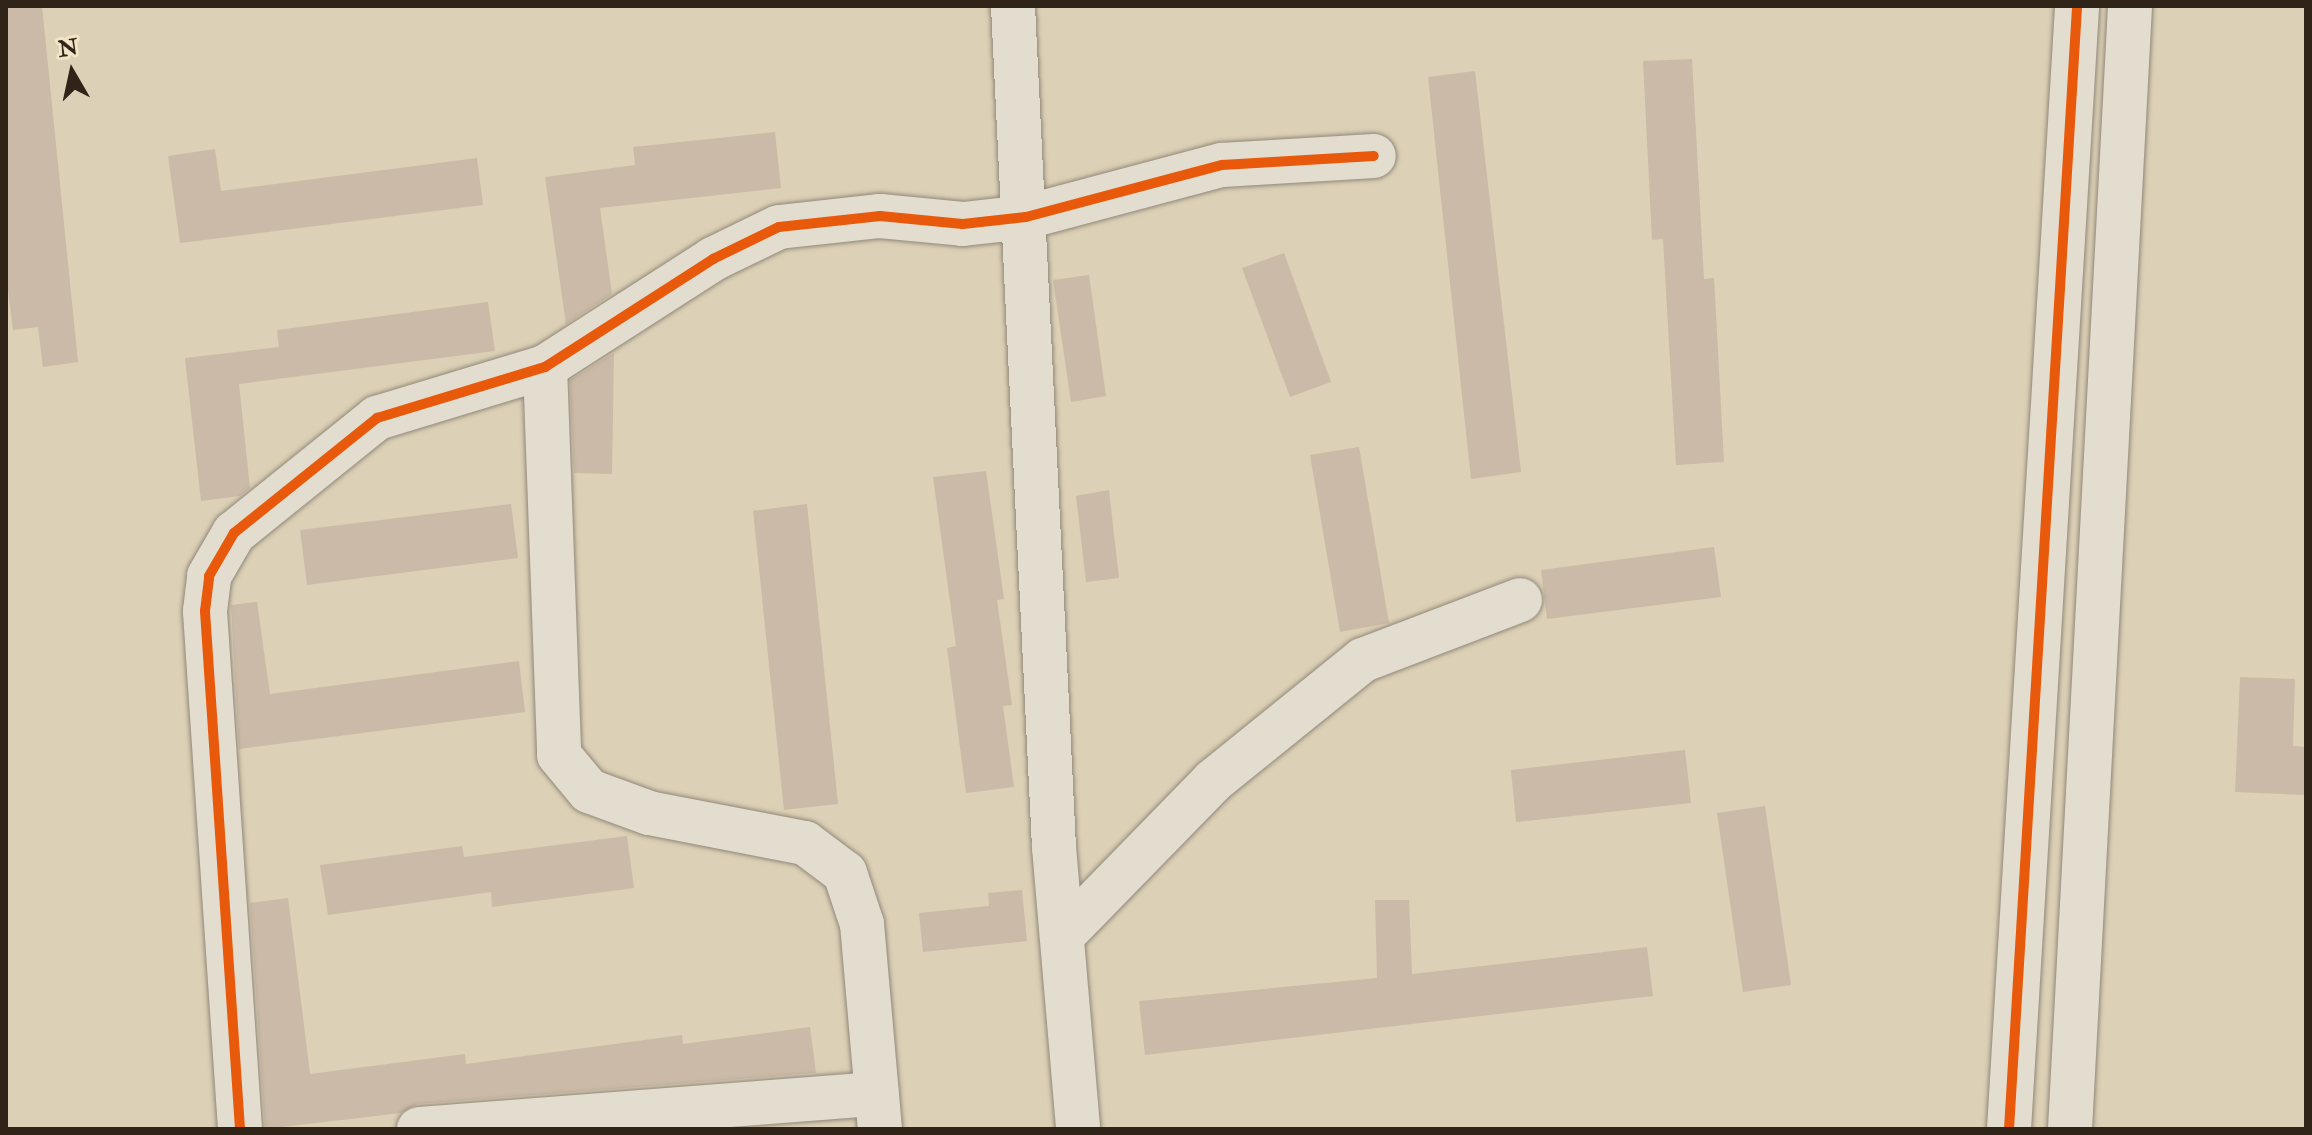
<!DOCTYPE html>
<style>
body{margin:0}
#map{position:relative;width:2312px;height:1135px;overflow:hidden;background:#dcd0b6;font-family:"IM FELL Double Pica",serif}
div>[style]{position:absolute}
.building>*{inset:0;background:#cbbaa7}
.roads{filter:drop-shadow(0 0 2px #918879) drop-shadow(0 0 2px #918879)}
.minor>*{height:44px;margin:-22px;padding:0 22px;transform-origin:22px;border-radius:22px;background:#e3ddd0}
.tertiary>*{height:44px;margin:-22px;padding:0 22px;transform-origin:22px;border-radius:22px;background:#e3ddd0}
.cycleway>*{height:10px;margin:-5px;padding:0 5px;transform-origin:5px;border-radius:5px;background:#e8590c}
span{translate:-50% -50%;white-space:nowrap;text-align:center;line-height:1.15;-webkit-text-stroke:7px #f2e4c6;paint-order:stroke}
.frame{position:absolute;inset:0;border:8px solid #302318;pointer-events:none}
.north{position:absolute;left:32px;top:32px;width:80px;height:80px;-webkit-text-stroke:6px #f2e4c6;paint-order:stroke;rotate:351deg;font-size:22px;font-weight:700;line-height:32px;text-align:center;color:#302318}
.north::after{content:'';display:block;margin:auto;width:28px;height:36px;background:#302318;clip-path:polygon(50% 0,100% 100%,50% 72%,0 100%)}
</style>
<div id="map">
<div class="building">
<i style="clip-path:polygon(6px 6px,42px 6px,78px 362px,43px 367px,38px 327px,13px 330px,6px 274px)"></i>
<i style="clip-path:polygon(1692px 59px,1704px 279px,1714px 278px,1724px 462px,1676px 465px,1663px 239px,1652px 240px,1643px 61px)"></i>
<i style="clip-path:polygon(1475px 71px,1521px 472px,1471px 479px,1428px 77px)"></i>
<i style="clip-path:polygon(775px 132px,781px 188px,600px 208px,612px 294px,566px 324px,545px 177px,635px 165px,633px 147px)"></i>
<i style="clip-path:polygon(215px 149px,221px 191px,477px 158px,483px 205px,180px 243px,168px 156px)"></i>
<i style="clip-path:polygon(1284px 253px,1331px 382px,1290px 397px,1242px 268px)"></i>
<i style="clip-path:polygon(1089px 275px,1106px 396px,1071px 402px,1053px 280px)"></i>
<i style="clip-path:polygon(488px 302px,495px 351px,239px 384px,250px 488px,240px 496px,201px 501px,185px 358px,279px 347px,277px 330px)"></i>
<i style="clip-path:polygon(614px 353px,612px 474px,574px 473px,570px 380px)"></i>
<i style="clip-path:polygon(1359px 447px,1389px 623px,1340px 632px,1310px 455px)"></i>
<i style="clip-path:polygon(986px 471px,1004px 599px,997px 600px,1012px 705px,1003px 706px,1014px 787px,966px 793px,947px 648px,956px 646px,933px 477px)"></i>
<i style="clip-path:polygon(1109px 490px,1119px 578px,1086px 582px,1076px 496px)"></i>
<i style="clip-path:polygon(511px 504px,518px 558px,307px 585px,300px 530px)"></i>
<i style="clip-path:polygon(807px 504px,838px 804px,784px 810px,753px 511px)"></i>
<i style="clip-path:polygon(1714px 547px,1721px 597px,1547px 619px,1541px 570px)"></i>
<i style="clip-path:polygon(257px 602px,270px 694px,519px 661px,525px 712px,239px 749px,231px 605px)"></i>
<i style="clip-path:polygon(2240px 677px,2295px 679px,2293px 746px,2306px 747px,2306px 795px,2235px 792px)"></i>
<i style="clip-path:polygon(1685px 750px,1691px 803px,1516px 822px,1511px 770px)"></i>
<i style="clip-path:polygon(1765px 806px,1791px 985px,1743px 992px,1717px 813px)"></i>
<i style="clip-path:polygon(627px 836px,634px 888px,492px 907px,491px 892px,328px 915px,320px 865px,462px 846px,464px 857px)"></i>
<i style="clip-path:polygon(1022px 890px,1027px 941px,923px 952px,919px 913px,989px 906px,988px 893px)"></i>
<i style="clip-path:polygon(288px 898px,310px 1074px,465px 1054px,466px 1064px,682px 1035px,683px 1044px,810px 1027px,816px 1073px,417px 1104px,401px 1113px,265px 1129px,250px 903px)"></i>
<i style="clip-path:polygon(1375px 900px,1409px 900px,1412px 974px,1647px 947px,1653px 996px,1145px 1055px,1139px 1001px,1377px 978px)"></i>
</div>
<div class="roads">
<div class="minor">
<i style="left:1013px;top:6px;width:842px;rotate:87.21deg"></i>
<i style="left:1054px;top:847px;width:283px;rotate:85.1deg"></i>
<i style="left:545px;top:367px;width:388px;rotate:87.9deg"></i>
<i style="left:559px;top:755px;width:47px;rotate:50.2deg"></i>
<i style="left:589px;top:791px;width:64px;rotate:20.1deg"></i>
<i style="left:649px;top:813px;width:159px;rotate:10.9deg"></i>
<i style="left:805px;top:843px;width:50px;rotate:36.9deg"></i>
<i style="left:845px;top:873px;width:54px;rotate:71.6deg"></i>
<i style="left:862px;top:924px;width:206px;rotate:85deg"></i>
<i style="left:1062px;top:936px;width:216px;rotate:-45.7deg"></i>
<i style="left:1213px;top:781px;width:193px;rotate:-38.9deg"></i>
<i style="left:1363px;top:660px;width:168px;rotate:-20.9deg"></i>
<i style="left:240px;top:1129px;width:519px;rotate:-93.87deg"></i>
<i style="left:205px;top:611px;width:35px;rotate:-83deg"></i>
<i style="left:209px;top:576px;width:50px;rotate:-59.8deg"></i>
<i style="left:234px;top:533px;width:184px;rotate:-38.8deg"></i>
<i style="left:377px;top:418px;width:176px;rotate:-16.9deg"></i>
<i style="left:545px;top:367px;width:200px;rotate:-32.7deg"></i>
<i style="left:713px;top:259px;width:73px;rotate:-25.9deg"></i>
<i style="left:779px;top:227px;width:102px;rotate:-6.2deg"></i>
<i style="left:880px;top:216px;width:83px;rotate:5.5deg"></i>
<i style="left:963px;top:224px;width:63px;rotate:-6.3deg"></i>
<i style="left:1026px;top:217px;width:203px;rotate:-14.9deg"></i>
<i style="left:1222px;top:165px;width:152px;rotate:-3.4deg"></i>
<i style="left:419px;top:1129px;width:459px;rotate:-4.4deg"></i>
</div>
<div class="tertiary">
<i style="left:2009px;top:1129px;width:1125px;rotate:-86.53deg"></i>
<i style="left:2070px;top:1129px;width:1125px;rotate:-86.94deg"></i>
</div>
</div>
<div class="cycleway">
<i style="left:240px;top:1129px;width:519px;rotate:-93.87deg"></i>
<i style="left:205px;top:611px;width:35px;rotate:-83deg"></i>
<i style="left:209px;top:576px;width:50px;rotate:-59.8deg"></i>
<i style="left:234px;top:533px;width:184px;rotate:-38.8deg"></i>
<i style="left:377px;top:418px;width:176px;rotate:-16.9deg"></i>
<i style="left:545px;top:367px;width:200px;rotate:-32.7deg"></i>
<i style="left:713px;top:259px;width:73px;rotate:-25.9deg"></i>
<i style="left:779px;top:227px;width:102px;rotate:-6.2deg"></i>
<i style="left:880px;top:216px;width:83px;rotate:5.5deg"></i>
<i style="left:963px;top:224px;width:63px;rotate:-6.3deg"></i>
<i style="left:1026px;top:217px;width:203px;rotate:-14.9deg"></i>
<i style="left:1222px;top:165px;width:152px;rotate:-3.4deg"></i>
<i style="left:2009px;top:1129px;width:1125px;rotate:-86.53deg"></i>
</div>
<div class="frame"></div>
<div class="north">N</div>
</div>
